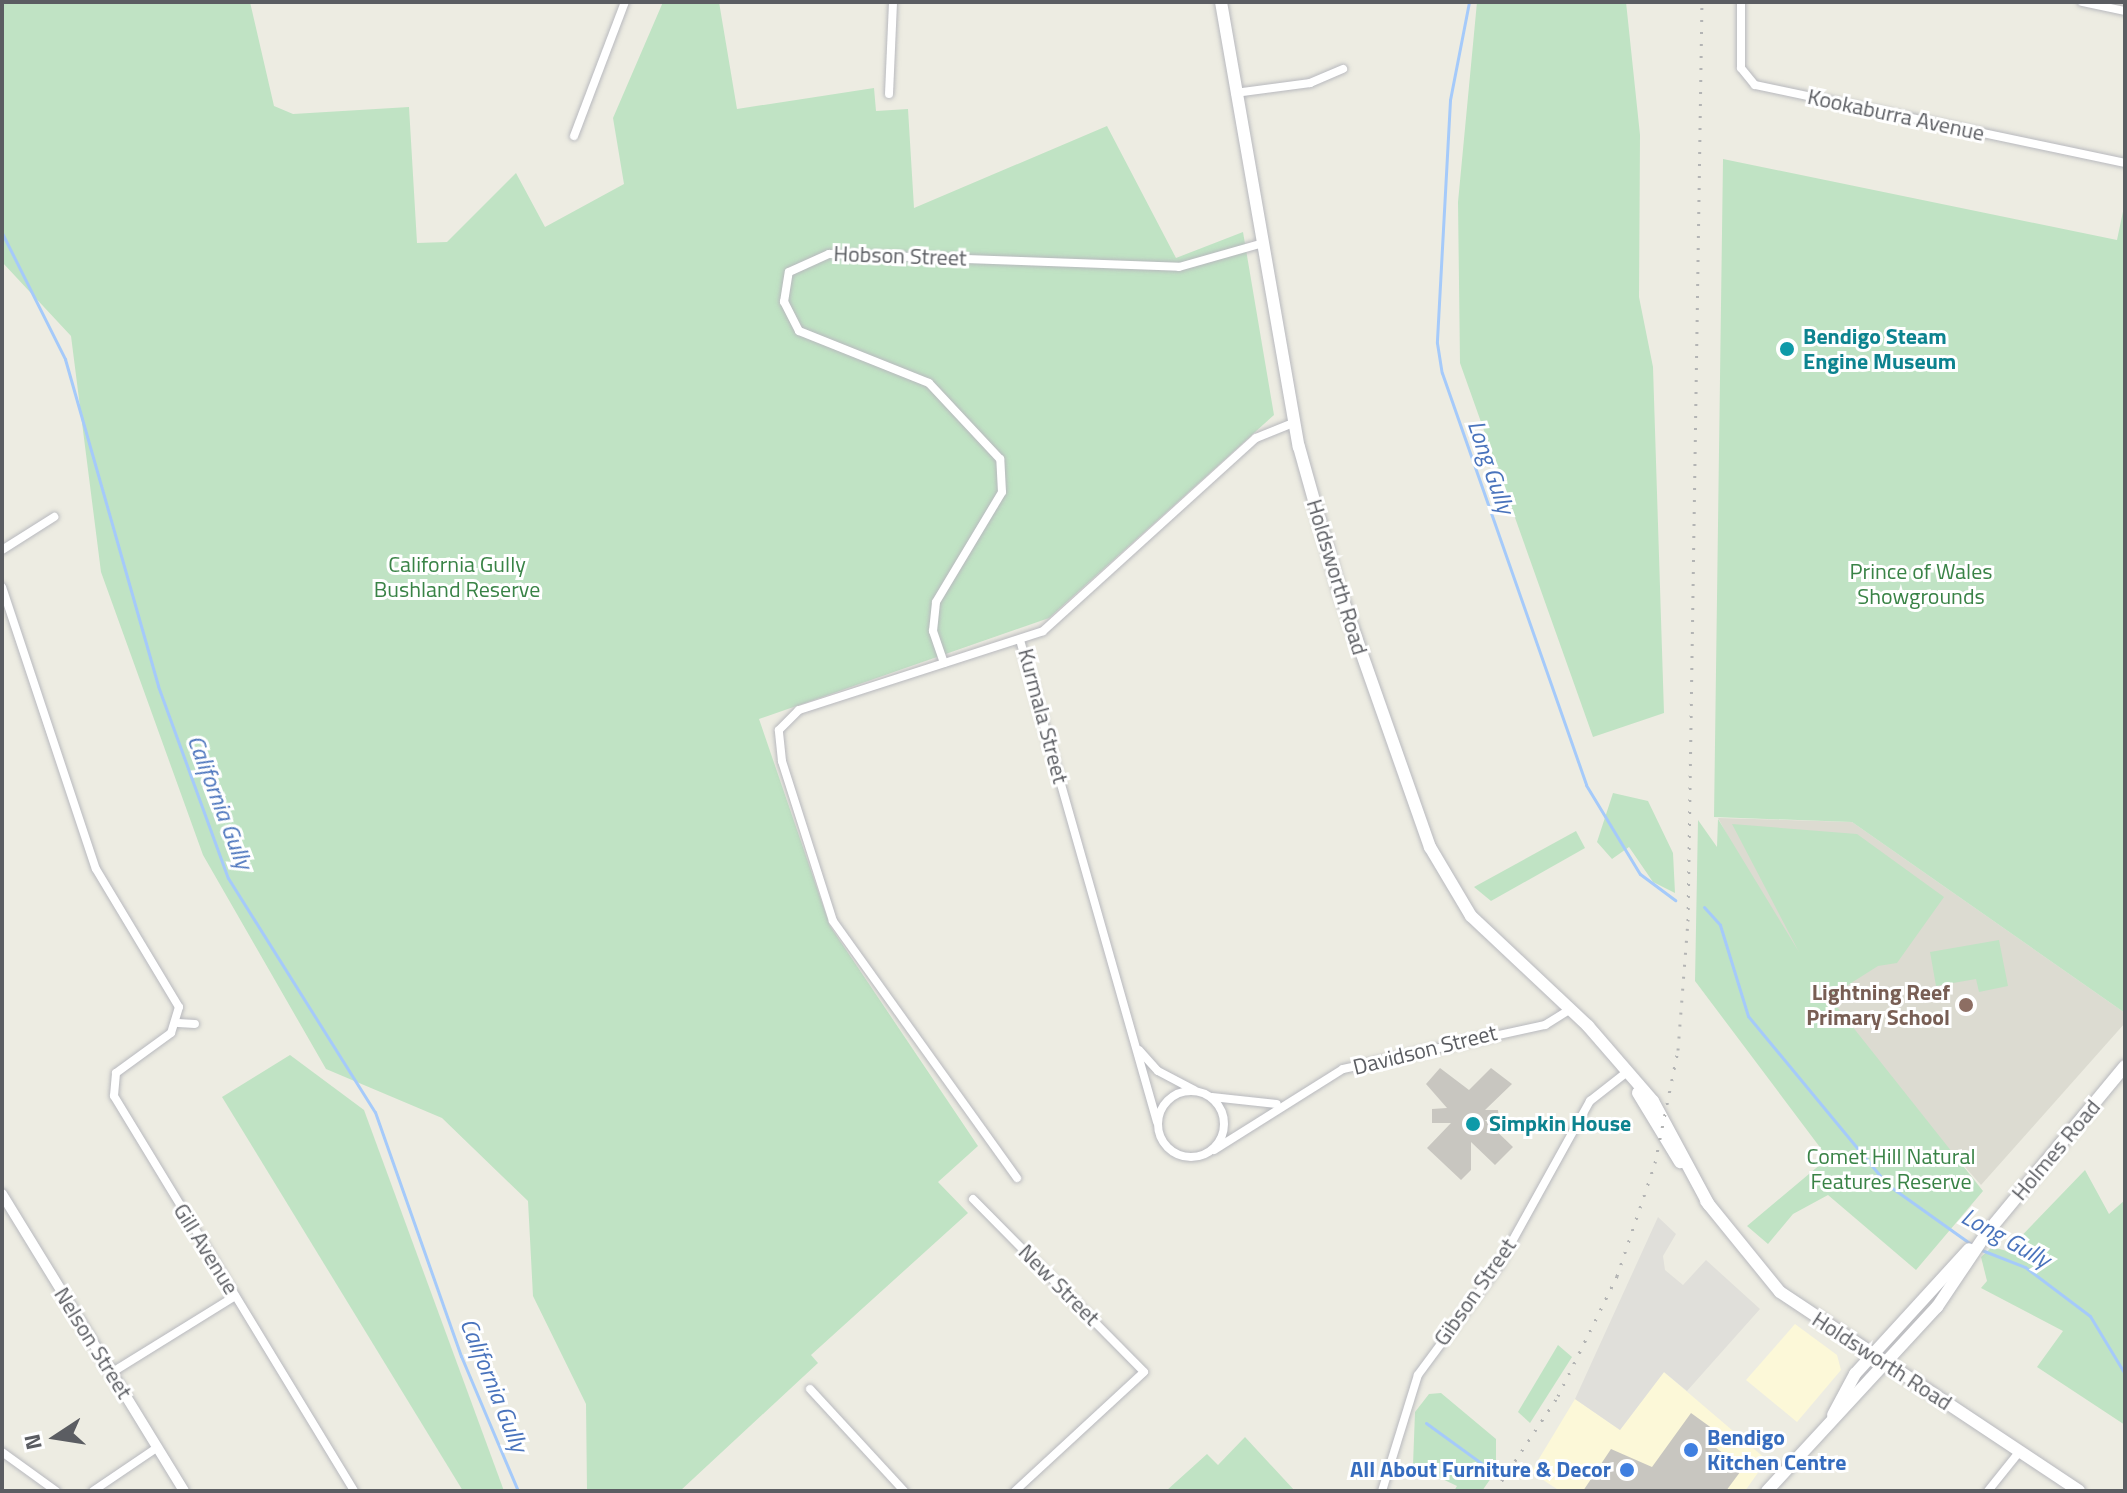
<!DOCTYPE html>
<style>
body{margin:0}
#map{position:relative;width:2127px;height:1493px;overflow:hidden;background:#edece2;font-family:"Titillium Web",sans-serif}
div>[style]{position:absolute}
.commercial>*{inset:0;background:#fcf8d8}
.industrial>*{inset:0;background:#e0dfda}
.education>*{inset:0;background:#dcdbd1}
.green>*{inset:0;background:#c0e3c4}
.stream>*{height:3px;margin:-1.5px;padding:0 1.5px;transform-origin:1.5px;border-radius:1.5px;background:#a5cafa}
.building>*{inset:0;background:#c8c6c0}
.roads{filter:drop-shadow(0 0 2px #b8b9be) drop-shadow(0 0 2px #b8b9be)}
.minor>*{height:8px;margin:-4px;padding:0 4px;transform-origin:4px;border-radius:4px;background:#fff}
.minor>.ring{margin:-4px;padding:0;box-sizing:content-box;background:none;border:8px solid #fff;border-radius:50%}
.tertiary>*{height:10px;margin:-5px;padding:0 5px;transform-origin:5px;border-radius:5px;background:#fff}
.secondary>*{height:12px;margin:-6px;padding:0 6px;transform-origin:6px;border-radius:6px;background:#fff}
.rail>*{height:3px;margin-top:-1.5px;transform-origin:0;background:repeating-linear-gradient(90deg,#b3b4b4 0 2px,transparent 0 12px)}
.dots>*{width:22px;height:22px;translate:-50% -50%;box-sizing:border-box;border:4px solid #fff;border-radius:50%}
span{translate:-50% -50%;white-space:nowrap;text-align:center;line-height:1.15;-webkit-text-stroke:6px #fff;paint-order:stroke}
.street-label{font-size:22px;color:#5b5d62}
.culture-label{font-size:22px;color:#0d838f;font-weight:700}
.left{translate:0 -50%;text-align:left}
.park-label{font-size:22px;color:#398346}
.education-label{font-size:22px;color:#785e54;font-weight:700}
.right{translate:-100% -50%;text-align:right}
.shop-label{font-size:22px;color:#366cbe;font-weight:700}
.water-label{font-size:24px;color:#4973bc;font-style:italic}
.frame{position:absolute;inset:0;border:4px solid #5b5d62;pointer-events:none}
.north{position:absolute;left:16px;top:1397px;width:80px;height:80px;-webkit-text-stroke:6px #fff;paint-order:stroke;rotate:258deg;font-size:22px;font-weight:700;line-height:32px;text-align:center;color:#5b5d62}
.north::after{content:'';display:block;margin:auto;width:28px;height:36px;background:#5b5d62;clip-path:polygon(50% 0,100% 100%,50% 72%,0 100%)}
</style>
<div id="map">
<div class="commercial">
<i style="clip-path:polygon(1795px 1324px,1837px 1355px,1841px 1370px,1797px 1422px,1746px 1380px)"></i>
<i style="clip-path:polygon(1664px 1372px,1767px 1460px,1745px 1491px,1560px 1491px,1531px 1472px,1575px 1399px,1620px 1430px)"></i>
</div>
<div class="industrial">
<i style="clip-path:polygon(1658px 1217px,1676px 1234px,1663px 1256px,1665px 1270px,1683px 1285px,1706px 1260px,1760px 1309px,1687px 1391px,1664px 1372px,1620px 1430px,1575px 1399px)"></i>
</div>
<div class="education">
<i style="clip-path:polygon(1718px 818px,1852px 822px,2125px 1013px,2125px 1023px,1981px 1185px,1814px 997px)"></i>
</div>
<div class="green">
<i style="clip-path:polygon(2px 2px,250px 2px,274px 106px,293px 114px,409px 107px,417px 243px,447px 242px,516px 173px,545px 227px,624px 184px,613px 118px,663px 2px,719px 2px,737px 109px,874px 88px,876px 111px,908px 109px,914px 208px,1107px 126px,1176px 258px,1243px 232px,1274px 415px,1049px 618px,759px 719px,830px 926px,978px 1146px,938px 1182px,968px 1213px,811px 1355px,818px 1363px,680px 1491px,587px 1491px,586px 1404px,533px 1296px,528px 1201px,442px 1118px,326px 1069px,203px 855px,101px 572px,71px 336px,2px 262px)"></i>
<i style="clip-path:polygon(1477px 2px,1626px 2px,1640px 135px,1639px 297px,1653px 367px,1664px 713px,1593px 737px,1460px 363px,1458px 202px)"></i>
<i style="clip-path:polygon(1723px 159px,2117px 240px,2125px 202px,2125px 1013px,1852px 822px,1714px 817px)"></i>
<i style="clip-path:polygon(1613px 793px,1648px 801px,1673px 853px,1675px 893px,1653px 882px,1629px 847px,1612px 859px,1597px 842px)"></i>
<i style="clip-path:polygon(1718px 819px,1799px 952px,1732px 824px,1857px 834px,1944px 897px,1897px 963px,1878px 966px,1829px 997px,1983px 1191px,1916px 1270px,1828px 1195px,1793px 1214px,1768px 1244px,1747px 1226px,1828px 1158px,1695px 981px,1698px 820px,1717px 847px)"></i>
<i style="clip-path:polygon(1576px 831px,1585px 848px,1491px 901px,1474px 887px)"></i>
<i style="clip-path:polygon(1999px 940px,2008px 986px,1979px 992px,1976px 979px,1936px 986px,1930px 952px)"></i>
<i style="clip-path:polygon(290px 1055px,364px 1110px,504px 1491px,463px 1491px,222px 1097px)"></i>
<i style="clip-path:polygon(2085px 1170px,2109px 1214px,2125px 1200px,2125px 1425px,2037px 1367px,2063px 1331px,1981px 1288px,1987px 1281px,1981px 1257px,1992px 1247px,2007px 1251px)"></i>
<i style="clip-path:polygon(1558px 1345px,1572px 1357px,1530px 1423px,1518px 1412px)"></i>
<i style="clip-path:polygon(1441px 1393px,1496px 1439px,1496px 1471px,1482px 1491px,1454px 1491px,1457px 1486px,1413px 1465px,1415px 1412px,1429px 1394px)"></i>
<i style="clip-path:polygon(1245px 1437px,1295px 1491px,1166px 1491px,1207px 1454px,1218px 1465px)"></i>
</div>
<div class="stream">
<i style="left:1469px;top:2px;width:100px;rotate:101deg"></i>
<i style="left:1450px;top:100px;width:243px;rotate:93.1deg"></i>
<i style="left:1437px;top:343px;width:30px;rotate:81deg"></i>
<i style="left:1442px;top:373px;width:436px;rotate:70.7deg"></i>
<i style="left:1586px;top:785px;width:104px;rotate:58.8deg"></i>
<i style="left:1640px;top:874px;width:44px;rotate:36.6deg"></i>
<i style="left:2px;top:233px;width:141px;rotate:63.4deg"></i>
<i style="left:65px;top:359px;width:340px;rotate:74.1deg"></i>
<i style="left:158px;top:686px;width:204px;rotate:70deg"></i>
<i style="left:228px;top:878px;width:276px;rotate:57.9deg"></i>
<i style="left:375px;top:1112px;width:259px;rotate:70.6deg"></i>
<i style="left:461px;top:1356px;width:147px;rotate:67.1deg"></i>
<i style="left:1704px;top:907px;width:24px;rotate:48deg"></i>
<i style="left:1720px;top:925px;width:95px;rotate:72.9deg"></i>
<i style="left:1748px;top:1016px;width:219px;rotate:50.4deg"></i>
<i style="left:1888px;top:1185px;width:103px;rotate:35.5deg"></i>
<i style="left:1979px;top:1249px;width:49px;rotate:21.4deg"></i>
<i style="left:2025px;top:1267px;width:81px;rotate:37deg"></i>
<i style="left:2090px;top:1316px;width:68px;rotate:58.9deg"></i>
<i style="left:1426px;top:1423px;width:90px;rotate:36deg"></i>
<i style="left:1515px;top:1474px;width:6px"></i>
</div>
<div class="building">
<i style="clip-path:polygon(1440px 1068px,1469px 1090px,1491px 1068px,1512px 1084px,1485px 1110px,1498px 1110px,1499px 1120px,1485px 1120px,1513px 1147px,1495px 1165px,1471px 1142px,1471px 1170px,1461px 1180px,1427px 1148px,1451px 1123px,1432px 1123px,1432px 1109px,1447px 1108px,1426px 1084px)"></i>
<i style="clip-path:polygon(1691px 1413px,1720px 1434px,1712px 1445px,1743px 1468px,1726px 1491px,1583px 1491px,1611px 1449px,1652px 1467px)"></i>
</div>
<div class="roads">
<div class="minor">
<i style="left:1741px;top:2px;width:66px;rotate:90deg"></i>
<i style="left:1741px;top:68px;width:22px;rotate:51deg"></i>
<i style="left:1755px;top:85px;width:378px;rotate:11.9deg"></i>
<i style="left:2082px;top:2px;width:44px;rotate:11.8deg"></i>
<i style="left:1235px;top:93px;width:76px;rotate:-7.6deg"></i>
<i style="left:1310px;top:83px;width:36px;rotate:-23deg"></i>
<i style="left:889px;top:94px;width:92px;rotate:-87.5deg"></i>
<i style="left:574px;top:136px;width:143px;rotate:-69.2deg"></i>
<i style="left:2px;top:550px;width:62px;rotate:-32.4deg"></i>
<i style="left:2px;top:587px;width:297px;rotate:71.6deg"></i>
<i style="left:96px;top:869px;width:161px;rotate:59deg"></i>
<i style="left:179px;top:1007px;width:27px;rotate:107deg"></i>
<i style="left:171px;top:1033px;width:68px;rotate:144deg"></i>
<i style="left:116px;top:1073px;width:23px;rotate:95deg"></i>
<i style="left:114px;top:1096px;width:462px;rotate:58.7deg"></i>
<i style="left:1020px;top:640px;width:501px;rotate:74.13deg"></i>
<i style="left:944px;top:663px;width:34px;rotate:-109deg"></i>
<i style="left:933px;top:631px;width:29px;rotate:-84deg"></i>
<i style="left:936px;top:602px;width:128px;rotate:-59deg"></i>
<i style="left:1002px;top:492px;width:33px;rotate:-93deg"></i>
<i style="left:1000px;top:459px;width:104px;rotate:-133.1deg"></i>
<i style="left:929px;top:383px;width:140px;rotate:-158.2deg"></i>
<i style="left:799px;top:331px;width:33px;rotate:-117deg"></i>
<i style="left:784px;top:302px;width:30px;rotate:-81deg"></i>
<i style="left:789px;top:272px;width:44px;rotate:-24.2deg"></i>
<i style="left:829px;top:254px;width:350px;rotate:2.1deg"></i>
<i style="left:1179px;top:267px;width:84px;rotate:-15.9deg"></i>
<i style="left:178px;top:1023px;width:17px;rotate:3deg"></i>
<i style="left:1139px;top:1050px;width:28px;rotate:48deg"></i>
<i style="left:1158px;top:1071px;width:41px;rotate:27.8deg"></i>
<i class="ring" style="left:1158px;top:1091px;width:58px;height:58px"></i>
<i style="left:1212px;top:1097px;width:65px;rotate:6.1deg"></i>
<i style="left:1214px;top:1150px;width:152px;rotate:-32.1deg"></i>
<i style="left:1343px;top:1069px;width:207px;rotate:-12.3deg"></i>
<i style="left:1545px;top:1025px;width:31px;rotate:-32deg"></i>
<i style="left:1017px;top:1178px;width:316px;rotate:-125.6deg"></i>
<i style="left:833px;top:921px;width:168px;rotate:-107.7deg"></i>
<i style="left:782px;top:761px;width:31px;rotate:-96deg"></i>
<i style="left:779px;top:730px;width:28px;rotate:-45deg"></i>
<i style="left:799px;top:710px;width:256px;rotate:-17.9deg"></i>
<i style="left:1043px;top:631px;width:287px;rotate:-42.2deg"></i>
<i style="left:1256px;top:438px;width:40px;rotate:-22deg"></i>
<i style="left:973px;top:1199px;width:243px;rotate:45.3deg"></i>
<i style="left:1144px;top:1372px;width:176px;rotate:137.3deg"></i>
<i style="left:111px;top:1373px;width:146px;rotate:-31.8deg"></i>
<i style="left:810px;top:1389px;width:139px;rotate:47.3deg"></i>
<i style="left:2px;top:1452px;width:67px;rotate:35.8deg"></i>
<i style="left:93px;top:1491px;width:78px;rotate:-34.1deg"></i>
<i style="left:1382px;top:1491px;width:121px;rotate:-72.8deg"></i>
<i style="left:1418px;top:1375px;width:137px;rotate:-53.6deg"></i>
<i style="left:1499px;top:1265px;width:188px;rotate:-61deg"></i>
<i style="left:1590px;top:1101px;width:47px;rotate:-38.1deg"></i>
<i style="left:1988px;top:1491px;width:51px;rotate:-51.3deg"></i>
</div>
<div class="tertiary">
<i style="left:2px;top:1194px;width:348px;rotate:58.5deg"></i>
</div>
<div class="secondary">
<i style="left:1221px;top:2px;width:452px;rotate:80.1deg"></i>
<i style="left:1299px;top:447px;width:148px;rotate:74.3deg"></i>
<i style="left:1339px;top:589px;width:274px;rotate:70.6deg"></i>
<i style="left:1430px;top:847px;width:80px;rotate:59.3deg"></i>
<i style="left:1471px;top:916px;width:161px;rotate:43.2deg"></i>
<i style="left:1588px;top:1026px;width:99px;rotate:49.1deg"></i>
<i style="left:1653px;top:1101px;width:118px;rotate:61.7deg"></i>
<i style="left:1638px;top:1093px;width:81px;rotate:58.7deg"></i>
<i style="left:1706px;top:1201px;width:117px;rotate:50.9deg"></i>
<i style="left:1780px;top:1292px;width:359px;rotate:33.6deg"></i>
<i style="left:1833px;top:1415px;width:47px;rotate:-61.8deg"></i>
<i style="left:1855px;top:1374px;width:169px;rotate:-47.6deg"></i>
<i style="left:1767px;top:1491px;width:251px;rotate:-47.3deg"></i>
<i style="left:1937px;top:1307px;width:88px;rotate:-56.1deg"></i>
<i style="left:1986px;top:1234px;width:218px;rotate:-50.4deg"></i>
</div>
</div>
<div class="rail">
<i style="left:1495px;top:1491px;width:114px;rotate:-56.4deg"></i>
<i style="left:1558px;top:1396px;width:134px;rotate:-63.8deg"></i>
<i style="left:1617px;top:1276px;width:119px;rotate:-71.4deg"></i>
<i style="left:1655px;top:1163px;width:115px;rotate:-78.5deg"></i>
<i style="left:1678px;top:1050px;width:129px;rotate:-85.6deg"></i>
<i style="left:1688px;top:921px;width:919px;rotate:-89.13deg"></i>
</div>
<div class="dots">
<i style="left:1787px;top:349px;background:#0f9aa8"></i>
<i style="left:1966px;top:1005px;background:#8d6e63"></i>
<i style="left:1473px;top:1124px;background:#0f9aa8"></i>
<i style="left:1691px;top:1450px;background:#3f7fe0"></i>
<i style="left:1627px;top:1470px;background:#3f7fe0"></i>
</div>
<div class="street-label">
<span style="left:1896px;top:115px;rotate:12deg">Kookaburra Avenue</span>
<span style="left:900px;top:256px;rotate:2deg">Hobson Street</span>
<span style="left:1337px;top:577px;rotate:73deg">Holdsworth Road</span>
<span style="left:1043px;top:716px;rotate:75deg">Kurmala Street</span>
<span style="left:1425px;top:1050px;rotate:-14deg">Davidson Street</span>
<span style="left:2056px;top:1150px;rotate:-50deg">Holmes Road</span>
<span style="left:206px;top:1249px;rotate:58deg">Gill Avenue</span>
<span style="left:1059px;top:1285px;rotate:45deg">New Street</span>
<span style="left:1475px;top:1292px;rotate:-55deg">Gibson Street</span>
<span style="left:93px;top:1343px;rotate:58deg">Nelson Street</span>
<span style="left:1882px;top:1361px;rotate:33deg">Holdsworth Road</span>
</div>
<div class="culture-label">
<span class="left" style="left:1803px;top:349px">Bendigo Steam<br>Engine Museum</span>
<span class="left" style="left:1489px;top:1124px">Simpkin House</span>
</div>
<div class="park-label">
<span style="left:457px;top:577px">California Gully<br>Bushland Reserve</span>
<span style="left:1921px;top:584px">Prince of Wales<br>Showgrounds</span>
<span style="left:1891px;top:1169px">Comet Hill Natural<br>Features Reserve</span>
</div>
<div class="education-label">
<span class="right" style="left:1950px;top:1005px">Lightning Reef<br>Primary School</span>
</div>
<div class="shop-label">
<span class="left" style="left:1707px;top:1450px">Bendigo<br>Kitchen Centre</span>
<span class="right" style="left:1611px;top:1470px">All About Furniture &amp; Decor</span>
</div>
<div class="water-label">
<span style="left:1491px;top:467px;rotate:71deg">Long Gully</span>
<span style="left:220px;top:802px;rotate:69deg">California Gully</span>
<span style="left:2006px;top:1238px;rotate:29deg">Long Gully</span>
<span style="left:494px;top:1385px;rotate:68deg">California Gully</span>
</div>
<div class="frame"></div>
<div class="north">N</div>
</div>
